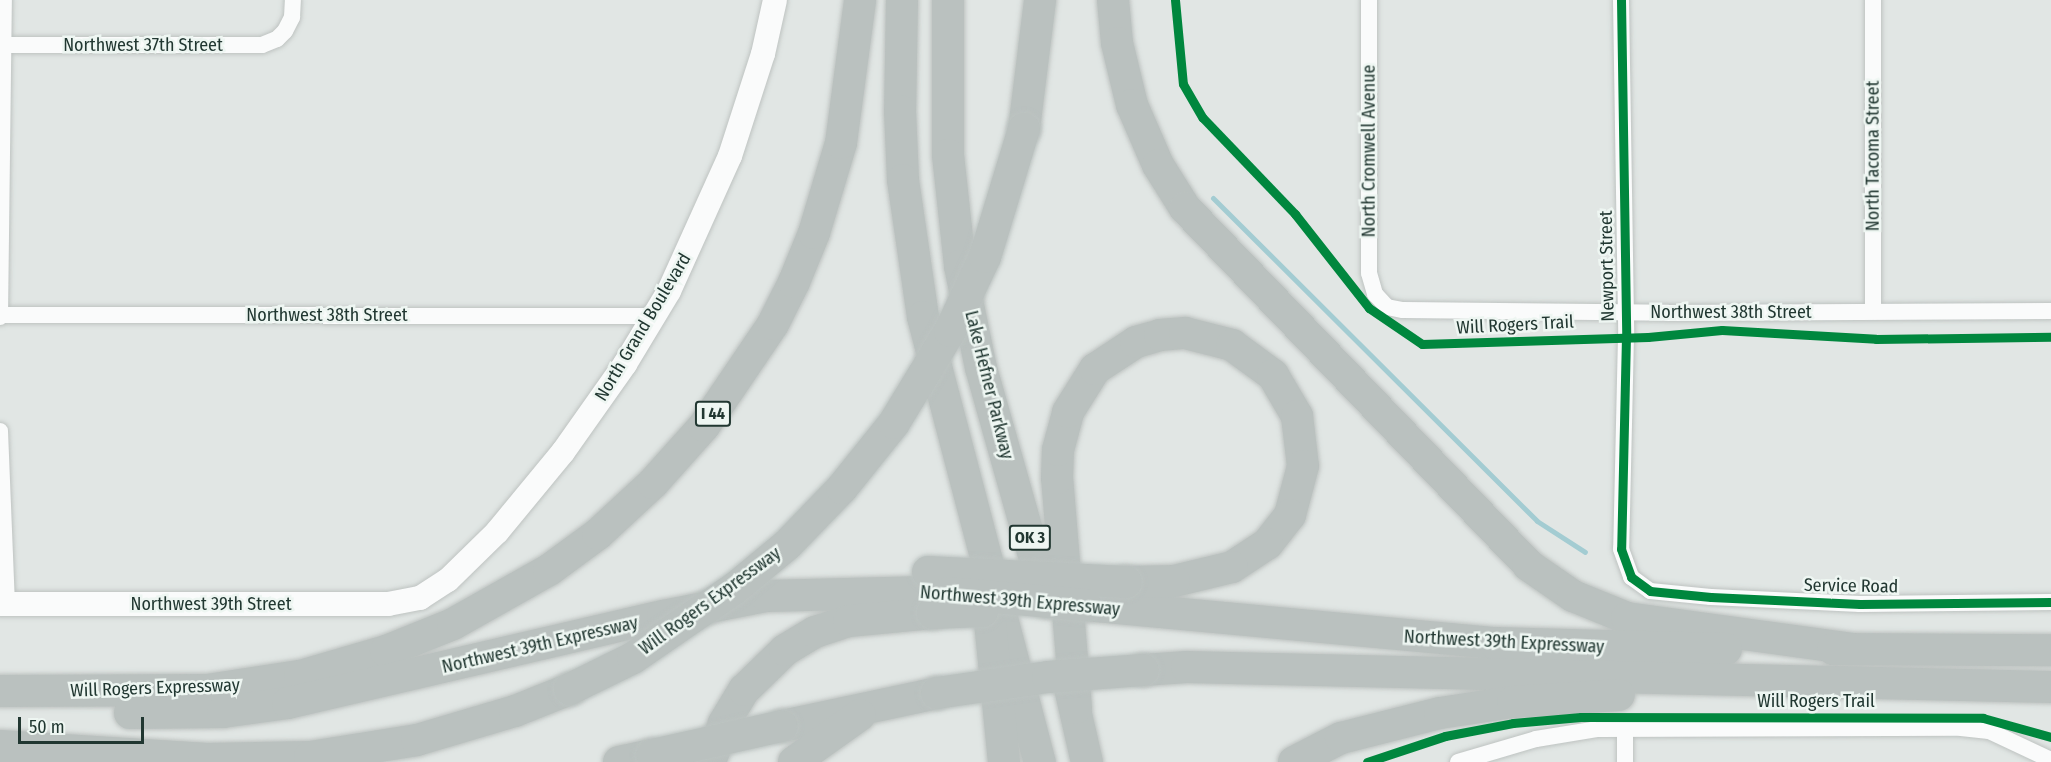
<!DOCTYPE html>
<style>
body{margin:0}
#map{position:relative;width:2051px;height:762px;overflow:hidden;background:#e1e6e4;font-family:"Fira Sans Condensed",sans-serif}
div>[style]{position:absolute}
.stream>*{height:5px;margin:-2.5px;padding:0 2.5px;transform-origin:2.5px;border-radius:2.5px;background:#a3ccd2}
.roads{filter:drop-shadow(0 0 2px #bec3c1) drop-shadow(0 0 2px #bec3c1)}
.street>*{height:16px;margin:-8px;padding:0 8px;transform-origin:8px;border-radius:8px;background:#fafbfb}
.secondary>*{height:24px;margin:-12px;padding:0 12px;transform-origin:12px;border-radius:12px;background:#fafbfb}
.highway>*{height:32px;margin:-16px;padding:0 16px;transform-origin:16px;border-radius:16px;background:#bac1bf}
.bridges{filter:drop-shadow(0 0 2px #bcc3c1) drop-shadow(0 0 2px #bcc3c1)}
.highway-bridge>*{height:32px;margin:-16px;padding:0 16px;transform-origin:16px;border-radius:16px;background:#bac1bf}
.cycleway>*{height:9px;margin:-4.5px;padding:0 4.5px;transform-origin:4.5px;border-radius:4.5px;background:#00873e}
span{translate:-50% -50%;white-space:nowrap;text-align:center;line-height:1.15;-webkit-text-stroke:5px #eef6f2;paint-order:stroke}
.shield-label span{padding:2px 4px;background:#eef6f2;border:2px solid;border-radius:4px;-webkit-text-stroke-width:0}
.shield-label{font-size:16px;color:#213731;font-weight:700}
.street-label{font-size:18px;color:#213731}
.scale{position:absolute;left:18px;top:717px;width:126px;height:27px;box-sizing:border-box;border:3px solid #213731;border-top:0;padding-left:8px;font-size:18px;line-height:21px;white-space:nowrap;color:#213731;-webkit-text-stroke:4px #eef6f2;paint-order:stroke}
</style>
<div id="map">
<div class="stream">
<i style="left:1213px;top:198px;width:457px;rotate:44.9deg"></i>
<i style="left:1537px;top:521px;width:57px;rotate:32.9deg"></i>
</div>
<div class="roads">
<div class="street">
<i style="left:1369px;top:0;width:273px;rotate:90deg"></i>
<i style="left:1369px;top:273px;width:22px;rotate:74deg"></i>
<i style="left:1375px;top:294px;width:18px;rotate:47deg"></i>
<i style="left:1387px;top:307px;width:16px;rotate:11deg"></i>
<i style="left:1403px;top:310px;width:265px;rotate:0.6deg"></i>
<i style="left:1668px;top:313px;width:383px;rotate:-0.3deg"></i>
<i style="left:1621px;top:0;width:336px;rotate:89.1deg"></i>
<i style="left:1626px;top:336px;width:213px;rotate:91.3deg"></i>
<i style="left:1621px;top:549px;width:30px;rotate:70deg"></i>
<i style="left:1631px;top:577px;width:24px;rotate:36deg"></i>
<i style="left:1650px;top:591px;width:61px;rotate:5.6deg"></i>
<i style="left:1711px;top:597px;width:149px;rotate:2.7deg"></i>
<i style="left:1860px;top:604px;width:191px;rotate:-0.6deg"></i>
<i style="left:1873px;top:0;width:311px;rotate:90deg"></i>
<i style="left:4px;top:45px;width:258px"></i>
<i style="left:262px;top:45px;width:16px;rotate:-22deg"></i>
<i style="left:277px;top:39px;width:11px;rotate:-45deg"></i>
<i style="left:285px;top:31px;width:16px;rotate:-63deg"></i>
<i style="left:292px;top:17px;width:17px;rotate:-87deg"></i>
<i style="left:0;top:315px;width:654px;rotate:0.09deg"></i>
<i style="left:0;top:317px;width:317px;rotate:-89.3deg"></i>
<i style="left:0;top:431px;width:173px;rotate:87.7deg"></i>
<i style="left:1625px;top:730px;width:32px;rotate:90deg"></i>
<i style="left:1458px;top:762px;width:81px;rotate:-16.4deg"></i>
<i style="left:1536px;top:739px;width:63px;rotate:-9.2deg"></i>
<i style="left:1598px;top:729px;width:363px;rotate:-0.2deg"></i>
<i style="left:1961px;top:728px;width:28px;rotate:6deg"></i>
<i style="left:1989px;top:731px;width:68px;rotate:25.1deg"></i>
</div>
<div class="secondary">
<i style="left:0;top:604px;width:388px"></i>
<i style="left:388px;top:604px;width:33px;rotate:-11deg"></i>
<i style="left:420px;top:598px;width:33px;rotate:-33deg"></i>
<i style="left:448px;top:580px;width:69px;rotate:-44.4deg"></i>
<i style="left:497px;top:532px;width:104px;rotate:-50.5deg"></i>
<i style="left:563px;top:452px;width:108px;rotate:-54.8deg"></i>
<i style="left:625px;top:364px;width:85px;rotate:-58.9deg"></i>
<i style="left:669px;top:291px;width:148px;rotate:-65.7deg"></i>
<i style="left:730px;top:156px;width:107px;rotate:-72.1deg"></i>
<i style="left:763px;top:54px;width:55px;rotate:-77.5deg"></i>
</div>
<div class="highway">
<i style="left:902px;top:0;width:111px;rotate:91deg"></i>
<i style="left:900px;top:111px;width:69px;rotate:87.5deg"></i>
<i style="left:903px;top:180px;width:138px;rotate:81.7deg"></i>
<i style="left:923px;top:317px;width:460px;rotate:75.3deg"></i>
<i style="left:948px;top:0;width:155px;rotate:90deg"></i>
<i style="left:948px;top:155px;width:112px;rotate:83.8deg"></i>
<i style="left:960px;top:266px;width:104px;rotate:78.4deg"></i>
<i style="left:981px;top:368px;width:243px;rotate:74.2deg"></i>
<i style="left:1113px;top:0;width:43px;rotate:84.7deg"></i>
<i style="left:1117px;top:43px;width:64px;rotate:76.4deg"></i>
<i style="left:1132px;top:105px;width:65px;rotate:66.6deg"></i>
<i style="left:1158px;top:165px;width:51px;rotate:57.9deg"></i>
<i style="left:1185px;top:208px;width:495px;rotate:46.1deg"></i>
<i style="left:1528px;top:565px;width:55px;rotate:34.6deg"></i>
<i style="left:1573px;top:596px;width:58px;rotate:22.2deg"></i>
<i style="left:1627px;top:618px;width:227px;rotate:7.8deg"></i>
<i style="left:1024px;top:129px;width:130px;rotate:-82.9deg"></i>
<i style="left:1085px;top:605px;width:412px;rotate:5.3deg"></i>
<i style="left:1495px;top:643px;width:231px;rotate:1.5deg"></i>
<i style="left:990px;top:622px;width:141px;rotate:84.3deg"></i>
<i style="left:1833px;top:649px;width:218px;rotate:0.3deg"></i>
<i style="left:1143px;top:670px;width:44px;rotate:-3.9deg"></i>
<i style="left:1187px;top:667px;width:864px;rotate:1.33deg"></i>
<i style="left:1070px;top:688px;width:76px;rotate:77.1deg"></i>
<i style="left:0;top:691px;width:207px;rotate:-0.3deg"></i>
<i style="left:207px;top:690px;width:94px;rotate:-8.6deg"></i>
<i style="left:300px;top:676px;width:90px;rotate:-16.2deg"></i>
<i style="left:386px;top:651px;width:72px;rotate:-21.9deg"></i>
<i style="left:453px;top:624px;width:110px;rotate:-29.4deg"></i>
<i style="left:549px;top:570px;width:61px;rotate:-36.3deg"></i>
<i style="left:598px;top:534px;width:75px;rotate:-42.8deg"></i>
<i style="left:653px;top:483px;width:76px;rotate:-48.2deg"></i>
<i style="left:704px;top:426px;width:123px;rotate:-55.9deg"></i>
<i style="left:773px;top:324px;width:47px;rotate:-63.4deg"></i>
<i style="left:794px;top:282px;width:53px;rotate:-67.8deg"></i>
<i style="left:814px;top:233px;width:94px;rotate:-73.3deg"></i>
<i style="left:841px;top:143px;width:144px;rotate:-82.4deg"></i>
<i style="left:1076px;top:708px;width:231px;rotate:-94.7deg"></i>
<i style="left:1057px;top:478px;width:28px;rotate:-88deg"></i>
<i style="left:1058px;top:450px;width:39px;rotate:-75deg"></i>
<i style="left:1068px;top:412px;width:51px;rotate:-57.9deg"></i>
<i style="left:1095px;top:369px;width:49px;rotate:-33.4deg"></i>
<i style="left:1136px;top:342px;width:25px;rotate:-16deg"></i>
<i style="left:1160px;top:335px;width:25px;rotate:-5deg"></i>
<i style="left:1185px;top:333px;width:49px;rotate:14.3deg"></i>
<i style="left:1232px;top:345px;width:51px;rotate:36.2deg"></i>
<i style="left:1273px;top:375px;width:48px;rotate:59.7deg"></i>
<i style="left:1297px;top:416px;width:50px;rotate:83.2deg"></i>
<i style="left:1303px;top:466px;width:51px;rotate:104.9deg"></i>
<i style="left:1290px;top:515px;width:37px;rotate:128deg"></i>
<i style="left:1267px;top:544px;width:42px;rotate:146.7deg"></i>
<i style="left:1232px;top:567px;width:60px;rotate:166.4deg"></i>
<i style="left:1174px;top:581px;width:48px;rotate:178.8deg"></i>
<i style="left:130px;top:713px;width:93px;rotate:-0.6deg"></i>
<i style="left:223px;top:712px;width:66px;rotate:-7.9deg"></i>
<i style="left:288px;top:703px;width:385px;rotate:-13.1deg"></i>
<i style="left:663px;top:616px;width:105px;rotate:-11deg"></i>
<i style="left:766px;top:596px;width:160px;rotate:-1.4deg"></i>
<i style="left:782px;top:726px;width:158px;rotate:-12deg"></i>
<i style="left:0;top:746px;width:204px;rotate:3.6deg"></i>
<i style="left:204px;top:759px;width:106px;rotate:-1.1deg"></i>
<i style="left:310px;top:757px;width:108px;rotate:-9deg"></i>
<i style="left:417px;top:740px;width:102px;rotate:-16.5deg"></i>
<i style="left:515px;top:711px;width:59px;rotate:-21.8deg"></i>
<i style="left:619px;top:762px;width:34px;rotate:-12deg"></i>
<i style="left:710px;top:762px;width:41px;rotate:-70.3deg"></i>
<i style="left:724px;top:723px;width:39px;rotate:-59deg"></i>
<i style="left:744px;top:690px;width:57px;rotate:-44.3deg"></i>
<i style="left:785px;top:650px;width:35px;rotate:-31deg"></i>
<i style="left:815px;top:632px;width:36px;rotate:-18deg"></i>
<i style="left:849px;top:621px;width:84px;rotate:-5.4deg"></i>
<i style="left:794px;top:762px;width:81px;rotate:-35.5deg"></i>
<i style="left:1294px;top:762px;width:53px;rotate:-27.1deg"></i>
<i style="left:1341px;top:738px;width:102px;rotate:-14.2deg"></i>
<i style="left:1440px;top:713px;width:74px;rotate:-8.6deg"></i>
<i style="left:1513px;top:702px;width:106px;rotate:-3.8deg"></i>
</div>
</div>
<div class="bridges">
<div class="highway-bridge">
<i style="left:928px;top:572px;width:198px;rotate:2.9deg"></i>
<i style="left:948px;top:593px;width:138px;rotate:5deg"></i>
<i style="left:933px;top:613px;width:49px;rotate:-2.3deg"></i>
<i style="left:570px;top:689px;width:70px;rotate:-26.2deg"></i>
<i style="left:633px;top:658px;width:124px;rotate:-34.5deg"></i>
<i style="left:735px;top:588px;width:67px;rotate:-39.6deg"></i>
<i style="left:787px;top:545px;width:79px;rotate:-46deg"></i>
<i style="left:842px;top:488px;width:83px;rotate:-51.3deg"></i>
<i style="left:894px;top:423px;width:108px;rotate:-58.7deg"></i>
<i style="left:950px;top:331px;width:82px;rotate:-64.7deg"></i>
<i style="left:985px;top:257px;width:134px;rotate:-73.1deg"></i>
<i style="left:937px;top:693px;width:112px;rotate:-8.2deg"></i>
<i style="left:1048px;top:677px;width:95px;rotate:-4.2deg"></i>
<i style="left:652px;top:755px;width:133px;rotate:-12.6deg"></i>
</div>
</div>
<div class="cycleway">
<i style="left:1175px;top:0;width:84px;rotate:84.6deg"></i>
<i style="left:1183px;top:84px;width:39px;rotate:60deg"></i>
<i style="left:1203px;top:118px;width:133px;rotate:46.2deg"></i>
<i style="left:1295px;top:214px;width:120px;rotate:51.8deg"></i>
<i style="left:1369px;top:308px;width:64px;rotate:34.2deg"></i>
<i style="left:1422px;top:344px;width:226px;rotate:-1.8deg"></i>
<i style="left:1648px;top:337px;width:74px;rotate:-5.4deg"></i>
<i style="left:1722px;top:330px;width:154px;rotate:3.3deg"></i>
<i style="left:1876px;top:339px;width:175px;rotate:-0.7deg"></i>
<i style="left:1621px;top:0;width:336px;rotate:89.1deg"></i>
<i style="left:1626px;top:336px;width:213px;rotate:91.3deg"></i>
<i style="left:1621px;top:549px;width:30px;rotate:70deg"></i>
<i style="left:1631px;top:577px;width:24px;rotate:36deg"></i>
<i style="left:1650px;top:591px;width:61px;rotate:5.6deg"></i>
<i style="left:1711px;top:597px;width:149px;rotate:2.7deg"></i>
<i style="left:1860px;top:604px;width:191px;rotate:-0.6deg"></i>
<i style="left:1367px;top:762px;width:82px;rotate:-18.4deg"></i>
<i style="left:1445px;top:736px;width:69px;rotate:-10.8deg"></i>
<i style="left:1513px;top:723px;width:68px;rotate:-5deg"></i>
<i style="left:1581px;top:717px;width:402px;rotate:0.1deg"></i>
<i style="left:1983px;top:718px;width:71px;rotate:15.6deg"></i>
</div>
<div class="shield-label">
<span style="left:713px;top:414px">I 44</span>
<span style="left:1030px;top:538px">OK 3</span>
</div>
<div class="street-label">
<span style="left:143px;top:45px">Northwest 37th Street</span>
<span style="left:1369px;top:151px;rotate:-90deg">North Cromwell Avenue</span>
<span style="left:1873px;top:156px;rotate:-90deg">North Tacoma Street</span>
<span style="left:1607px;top:266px;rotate:-91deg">Newport Street</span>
<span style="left:1731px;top:312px">Northwest 38th Street</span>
<span style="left:327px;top:315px">Northwest 38th Street</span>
<span style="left:1515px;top:325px;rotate:-3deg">Will Rogers Trail</span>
<span style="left:643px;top:327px;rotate:-59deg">North Grand Boulevard</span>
<span style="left:989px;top:385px;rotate:76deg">Lake Hefner Parkway</span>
<span style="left:1851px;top:586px;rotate:1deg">Service Road</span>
<span style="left:710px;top:601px;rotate:-36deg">Will Rogers Expressway</span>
<span style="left:1020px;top:601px;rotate:5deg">Northwest 39th Expressway</span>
<span style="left:211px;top:604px">Northwest 39th Street</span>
<span style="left:1504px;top:642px;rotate:3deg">Northwest 39th Expressway</span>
<span style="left:540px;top:645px;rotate:-13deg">Northwest 39th Expressway</span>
<span style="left:155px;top:688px;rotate:-2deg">Will Rogers Expressway</span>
<span style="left:1816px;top:701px">Will Rogers Trail</span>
</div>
<div class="scale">50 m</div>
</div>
